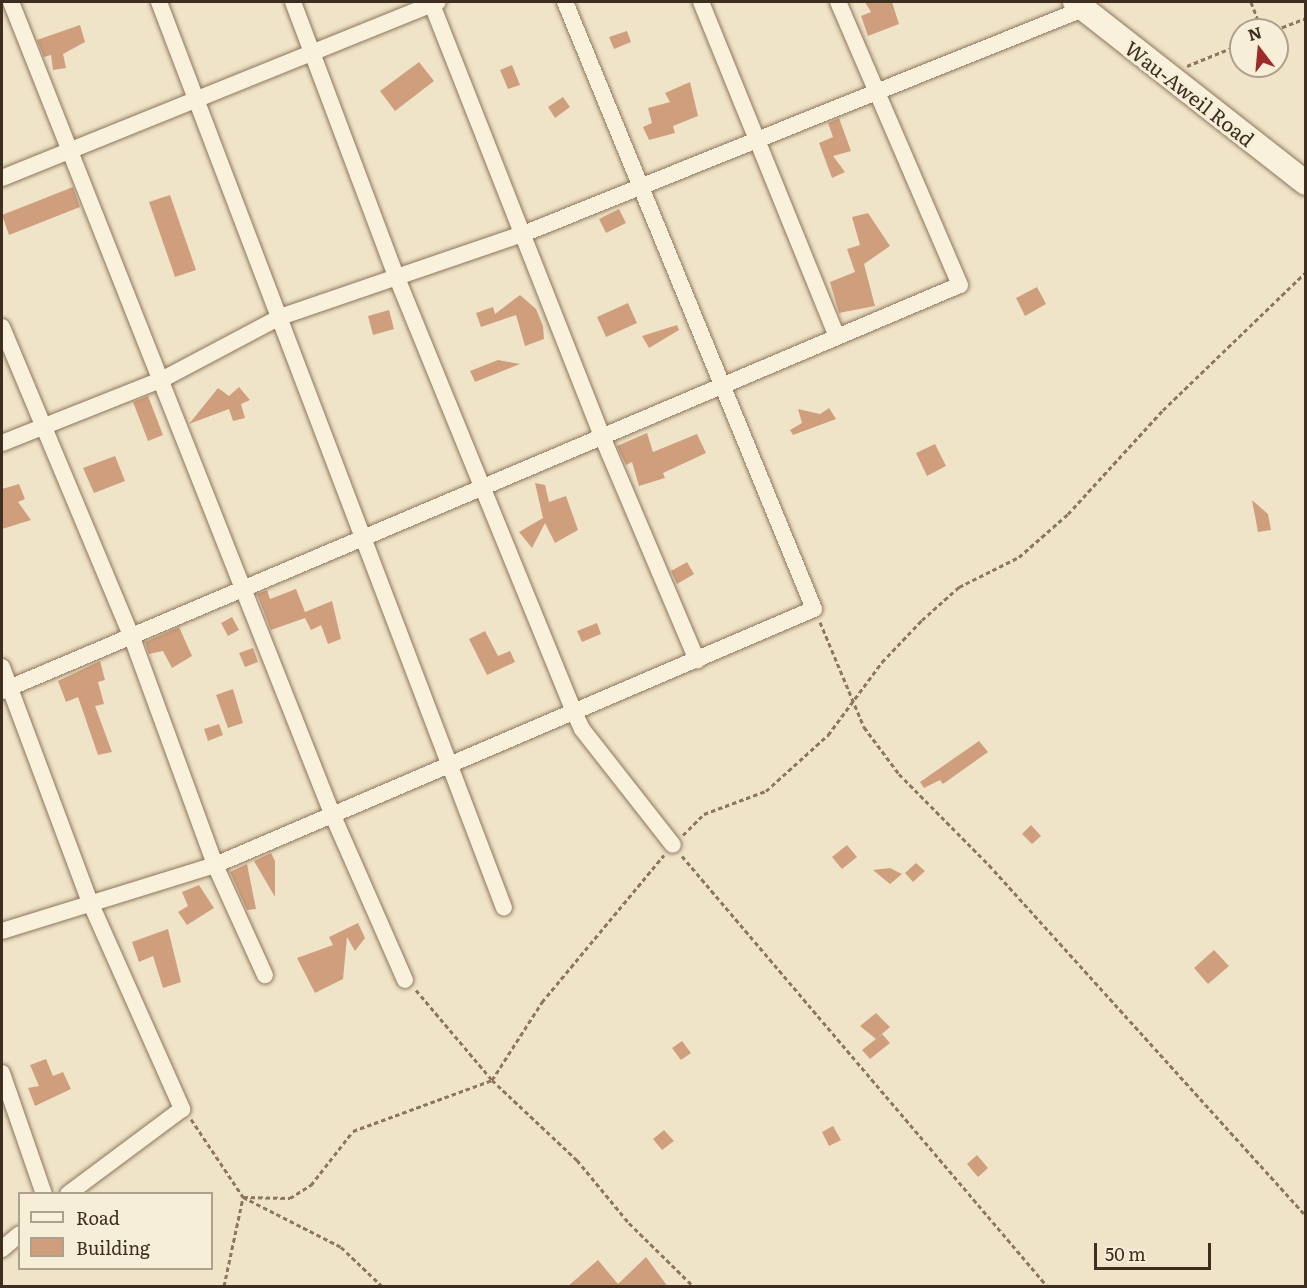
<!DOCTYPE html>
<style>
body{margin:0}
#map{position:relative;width:1307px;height:1288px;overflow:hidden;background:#f0e4c8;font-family:Literata,serif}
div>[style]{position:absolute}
.building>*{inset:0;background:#cf9f7d}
.path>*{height:3px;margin-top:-1.5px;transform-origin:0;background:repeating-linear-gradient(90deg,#8d765c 0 4.5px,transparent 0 7.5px)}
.roads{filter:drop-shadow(0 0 2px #8d765c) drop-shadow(0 0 2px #8d765c)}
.street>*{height:16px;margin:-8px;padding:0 8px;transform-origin:8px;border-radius:8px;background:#faf1dc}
.secondary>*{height:24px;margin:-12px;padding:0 12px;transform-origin:12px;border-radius:12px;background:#faf1dc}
span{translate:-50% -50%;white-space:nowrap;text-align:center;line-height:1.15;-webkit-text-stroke:6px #f7eed8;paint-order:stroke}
.street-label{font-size:20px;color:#3d2e20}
.frame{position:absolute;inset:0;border:3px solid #3d2e20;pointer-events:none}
.legend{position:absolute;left:18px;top:1192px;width:195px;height:78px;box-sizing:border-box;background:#f7eed8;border:2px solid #ada18e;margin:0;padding:8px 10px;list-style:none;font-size:18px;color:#3d2e20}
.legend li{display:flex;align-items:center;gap:12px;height:30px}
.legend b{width:30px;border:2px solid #ada18e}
.north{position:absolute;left:1229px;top:18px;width:60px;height:60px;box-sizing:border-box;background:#f7eed8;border:2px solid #ada18e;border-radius:50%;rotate:344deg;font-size:16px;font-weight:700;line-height:24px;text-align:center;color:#3d2e20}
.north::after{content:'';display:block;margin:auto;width:21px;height:27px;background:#9e2a2b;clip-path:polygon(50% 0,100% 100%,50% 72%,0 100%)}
.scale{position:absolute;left:1094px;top:1243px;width:117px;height:27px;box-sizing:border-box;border:3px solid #3d2e20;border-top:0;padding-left:8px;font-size:18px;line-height:21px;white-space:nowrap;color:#3d2e20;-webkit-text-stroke:4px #f7eed8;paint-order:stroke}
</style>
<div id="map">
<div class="building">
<i style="clip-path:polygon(865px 2px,892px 2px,899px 24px,868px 36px,861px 16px,871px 12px)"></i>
<i style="clip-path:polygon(80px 25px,85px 42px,63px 54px,66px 68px,53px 70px,51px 55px,44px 57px,37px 40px)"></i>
<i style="clip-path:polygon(627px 31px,631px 42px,614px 49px,609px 37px)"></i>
<i style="clip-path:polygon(419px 62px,434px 81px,395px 111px,380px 91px)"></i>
<i style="clip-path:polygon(512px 65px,520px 85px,508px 89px,500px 70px)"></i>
<i style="clip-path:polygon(690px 82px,698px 116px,673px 126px,675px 133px,649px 140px,643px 127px,652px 123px,648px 108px,670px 102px,665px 93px)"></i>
<i style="clip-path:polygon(563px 97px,570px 107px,555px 118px,548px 107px)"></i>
<i style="clip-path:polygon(839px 118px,851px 151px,833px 156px,845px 172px,832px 178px,819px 143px,833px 137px,828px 123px)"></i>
<i style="clip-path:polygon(73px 187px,80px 207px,9px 235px,2px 215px)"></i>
<i style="clip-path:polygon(170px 195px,196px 270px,175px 277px,149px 202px)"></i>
<i style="clip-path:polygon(619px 209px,626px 223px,606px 233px,599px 219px)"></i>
<i style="clip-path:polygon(868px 213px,890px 246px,864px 264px,875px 306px,839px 313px,830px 282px,855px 272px,847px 249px,860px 245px,852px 217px)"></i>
<i style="clip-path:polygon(1037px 287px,1046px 304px,1025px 316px,1016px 298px)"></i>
<i style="clip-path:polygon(520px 295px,536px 309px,543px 326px,544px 339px,525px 346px,516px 315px,481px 327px,476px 313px,493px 307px,495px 314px)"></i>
<i style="clip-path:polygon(628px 303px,637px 323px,606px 337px,597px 317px)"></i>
<i style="clip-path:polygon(389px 310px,394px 329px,373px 335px,368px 316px)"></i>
<i style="clip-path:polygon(677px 325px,679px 330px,649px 348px,642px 336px)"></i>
<i style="clip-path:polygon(498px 360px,520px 364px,475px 382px,470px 371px)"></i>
<i style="clip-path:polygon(239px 387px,250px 400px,241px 404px,245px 418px,233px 421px,229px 409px,189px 424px,218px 388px,229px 396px)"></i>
<i style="clip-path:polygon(148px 396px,163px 435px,148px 441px,133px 402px)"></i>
<i style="clip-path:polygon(829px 408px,836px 419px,793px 435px,790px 430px,802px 423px,798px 409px,820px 414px)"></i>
<i style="clip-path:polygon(647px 433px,653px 452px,697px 434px,706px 453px,663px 473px,665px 478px,639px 486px,632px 462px,626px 465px,617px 446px)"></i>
<i style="clip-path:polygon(935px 444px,946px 466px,927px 476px,916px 453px)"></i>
<i style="clip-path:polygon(115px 456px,125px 481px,94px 493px,83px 468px)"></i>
<i style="clip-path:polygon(535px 483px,545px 485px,549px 502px,566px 496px,578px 530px,555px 543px,545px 523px,532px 548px,519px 532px,543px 518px)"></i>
<i style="clip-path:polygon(19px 484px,25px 499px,18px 502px,31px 520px,2px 529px,2px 489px)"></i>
<i style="clip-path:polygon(1252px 500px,1268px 514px,1271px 530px,1258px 532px)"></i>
<i style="clip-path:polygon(687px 562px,694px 574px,677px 584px,671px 571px)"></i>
<i style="clip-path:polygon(296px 589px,305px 612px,332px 601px,341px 639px,328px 644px,321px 625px,311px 630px,305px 618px,271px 630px,257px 594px,267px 590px,270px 599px)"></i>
<i style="clip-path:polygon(232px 617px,239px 630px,228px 636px,221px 623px)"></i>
<i style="clip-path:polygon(597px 623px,601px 634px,582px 642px,577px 631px)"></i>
<i style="clip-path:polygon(179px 627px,192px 656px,172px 668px,163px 651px,149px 654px,145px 642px)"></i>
<i style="clip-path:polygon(485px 631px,498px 656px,510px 651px,515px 662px,487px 675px,469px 639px)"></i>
<i style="clip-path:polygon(253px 648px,258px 662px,245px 667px,239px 653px)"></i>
<i style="clip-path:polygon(100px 661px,105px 680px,98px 682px,104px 704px,95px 706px,112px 752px,98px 755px,78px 697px,66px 702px,58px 681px)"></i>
<i style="clip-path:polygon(233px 689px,243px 723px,228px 728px,216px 695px)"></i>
<i style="clip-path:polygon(219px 724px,223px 735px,208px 741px,204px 729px)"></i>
<i style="clip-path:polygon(979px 741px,988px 752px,943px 784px,940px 780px,924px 788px,920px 782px)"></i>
<i style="clip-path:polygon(1031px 825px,1041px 836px,1032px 844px,1022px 834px)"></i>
<i style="clip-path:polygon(847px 845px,857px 857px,842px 869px,832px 857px)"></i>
<i style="clip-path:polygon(271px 853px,275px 861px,275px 897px,254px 861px)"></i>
<i style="clip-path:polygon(916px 863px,925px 871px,913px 882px,905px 873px)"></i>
<i style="clip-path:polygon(247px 864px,256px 909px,247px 910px,230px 872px)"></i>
<i style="clip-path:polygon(890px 868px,902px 874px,890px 884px,873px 870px)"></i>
<i style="clip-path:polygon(199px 885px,214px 908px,187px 925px,178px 912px,188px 906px,182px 892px)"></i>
<i style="clip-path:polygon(358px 923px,365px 938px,355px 951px,347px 937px,343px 979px,315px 993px,297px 958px,333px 945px,329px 937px)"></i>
<i style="clip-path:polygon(168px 929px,181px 982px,163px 988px,153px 956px,139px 962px,132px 942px)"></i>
<i style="clip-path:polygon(1214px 950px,1229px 966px,1208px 984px,1194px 968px)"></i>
<i style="clip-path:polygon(876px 1013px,890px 1027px,876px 1039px,860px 1026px)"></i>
<i style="clip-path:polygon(882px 1034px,890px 1043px,870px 1059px,862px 1050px)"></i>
<i style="clip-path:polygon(682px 1041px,691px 1053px,681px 1060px,672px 1048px)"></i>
<i style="clip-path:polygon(46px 1059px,53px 1076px,63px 1072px,71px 1089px,35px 1106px,28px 1088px,39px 1086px,30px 1065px)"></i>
<i style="clip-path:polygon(833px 1126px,841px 1140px,829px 1146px,822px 1132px)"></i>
<i style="clip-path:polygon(664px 1130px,674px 1141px,662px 1150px,653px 1139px)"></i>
<i style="clip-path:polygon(977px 1155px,988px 1168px,978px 1177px,967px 1164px)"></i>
<i style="clip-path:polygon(646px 1257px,668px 1287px,567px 1287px,598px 1260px,618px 1284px)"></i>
</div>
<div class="path">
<i style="left:1251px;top:2px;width:30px;rotate:69deg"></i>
<i style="left:1275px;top:30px;width:33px;rotate:-21deg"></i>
<i style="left:1187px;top:66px;width:58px;rotate:-22.2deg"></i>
<i style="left:820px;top:622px;width:114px;rotate:67.3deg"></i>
<i style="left:864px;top:727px;width:59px;rotate:53.3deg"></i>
<i style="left:899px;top:774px;width:128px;rotate:45.3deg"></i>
<i style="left:989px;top:865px;width:473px;rotate:47.9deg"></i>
<i style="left:683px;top:835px;width:30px;rotate:-45deg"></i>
<i style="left:704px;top:814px;width:66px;rotate:-20.4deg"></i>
<i style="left:766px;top:791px;width:84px;rotate:-42.1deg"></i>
<i style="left:828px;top:735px;width:91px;rotate:-53.5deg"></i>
<i style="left:882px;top:662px;width:58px;rotate:-46.4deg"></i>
<i style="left:922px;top:620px;width:50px;rotate:-41.7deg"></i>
<i style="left:959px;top:587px;width:67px;rotate:-26.6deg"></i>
<i style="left:1019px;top:557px;width:65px;rotate:-41.3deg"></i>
<i style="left:1068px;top:514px;width:141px;rotate:-47.6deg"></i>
<i style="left:1163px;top:410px;width:199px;rotate:-44deg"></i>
<i style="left:682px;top:856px;width:564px;rotate:49.67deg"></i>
<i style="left:416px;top:990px;width:118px;rotate:49.8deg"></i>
<i style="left:492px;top:1080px;width:117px;rotate:43.3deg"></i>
<i style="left:577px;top:1160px;width:82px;rotate:50.5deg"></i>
<i style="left:629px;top:1223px;width:90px;rotate:44.5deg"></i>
<i style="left:191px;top:1119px;width:94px;rotate:56.3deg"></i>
<i style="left:243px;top:1197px;width:47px;rotate:1.2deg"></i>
<i style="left:290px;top:1198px;width:25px;rotate:-32deg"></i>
<i style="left:311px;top:1185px;width:68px;rotate:-52.1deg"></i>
<i style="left:353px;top:1131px;width:148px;rotate:-20.1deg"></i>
<i style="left:492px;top:1080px;width:93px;rotate:-57.3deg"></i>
<i style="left:542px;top:1002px;width:191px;rotate:-50.3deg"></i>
<i style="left:224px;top:1286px;width:91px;rotate:-77.9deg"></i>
<i style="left:243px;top:1197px;width:110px;rotate:27deg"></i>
<i style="left:341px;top:1247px;width:57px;rotate:43.6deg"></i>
</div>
<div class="roads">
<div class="street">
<i style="left:11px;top:2px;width:875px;rotate:68.42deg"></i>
<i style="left:333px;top:816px;width:179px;rotate:66.3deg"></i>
<i style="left:159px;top:2px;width:969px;rotate:69.15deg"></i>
<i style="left:293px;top:2px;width:295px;rotate:69.4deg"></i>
<i style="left:397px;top:278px;width:469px;rotate:67.8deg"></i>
<i style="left:574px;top:712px;width:19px;rotate:65deg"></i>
<i style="left:582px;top:729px;width:147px;rotate:51.9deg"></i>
<i style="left:431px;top:2px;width:464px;rotate:68.5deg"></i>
<i style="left:601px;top:434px;width:246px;rotate:67deg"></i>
<i style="left:701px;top:2px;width:359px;rotate:67.9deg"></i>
<i style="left:2px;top:178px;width:470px;rotate:-22deg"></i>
<i style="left:2px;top:327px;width:334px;rotate:67.3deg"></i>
<i style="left:131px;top:635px;width:245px;rotate:69.9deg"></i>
<i style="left:215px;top:865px;width:121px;rotate:65.6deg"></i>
<i style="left:2px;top:443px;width:173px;rotate:-21.7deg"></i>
<i style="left:163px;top:379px;width:132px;rotate:-27.9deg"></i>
<i style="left:280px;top:317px;width:257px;rotate:-18.9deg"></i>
<i style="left:523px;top:234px;width:604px;rotate:-21.89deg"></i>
<i style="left:2px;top:667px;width:251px;rotate:69.5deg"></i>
<i style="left:90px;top:902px;width:227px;rotate:66deg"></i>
<i style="left:182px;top:1109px;width:142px;rotate:143.3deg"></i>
<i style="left:2px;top:691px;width:1040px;rotate:-22.97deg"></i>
<i style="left:960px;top:285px;width:308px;rotate:-113.3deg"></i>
<i style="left:2px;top:931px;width:223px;rotate:-17.2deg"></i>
<i style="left:215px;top:865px;width:651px;rotate:-23.14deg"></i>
<i style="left:814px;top:609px;width:656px;rotate:-112.3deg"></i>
<i style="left:2px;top:1073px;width:128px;rotate:70.9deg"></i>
<i style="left:2px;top:1249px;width:23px;rotate:-40deg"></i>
</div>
<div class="secondary">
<i style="left:1075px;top:2px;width:293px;rotate:38.1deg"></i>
</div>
</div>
<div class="street-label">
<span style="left:1190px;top:93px;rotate:38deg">Wau-Aweil Road</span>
</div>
<div class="frame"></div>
<ul class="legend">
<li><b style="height:8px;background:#faf1dc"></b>Road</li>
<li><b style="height:16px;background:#cf9f7d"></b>Building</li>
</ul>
<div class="north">N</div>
<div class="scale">50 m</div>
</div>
